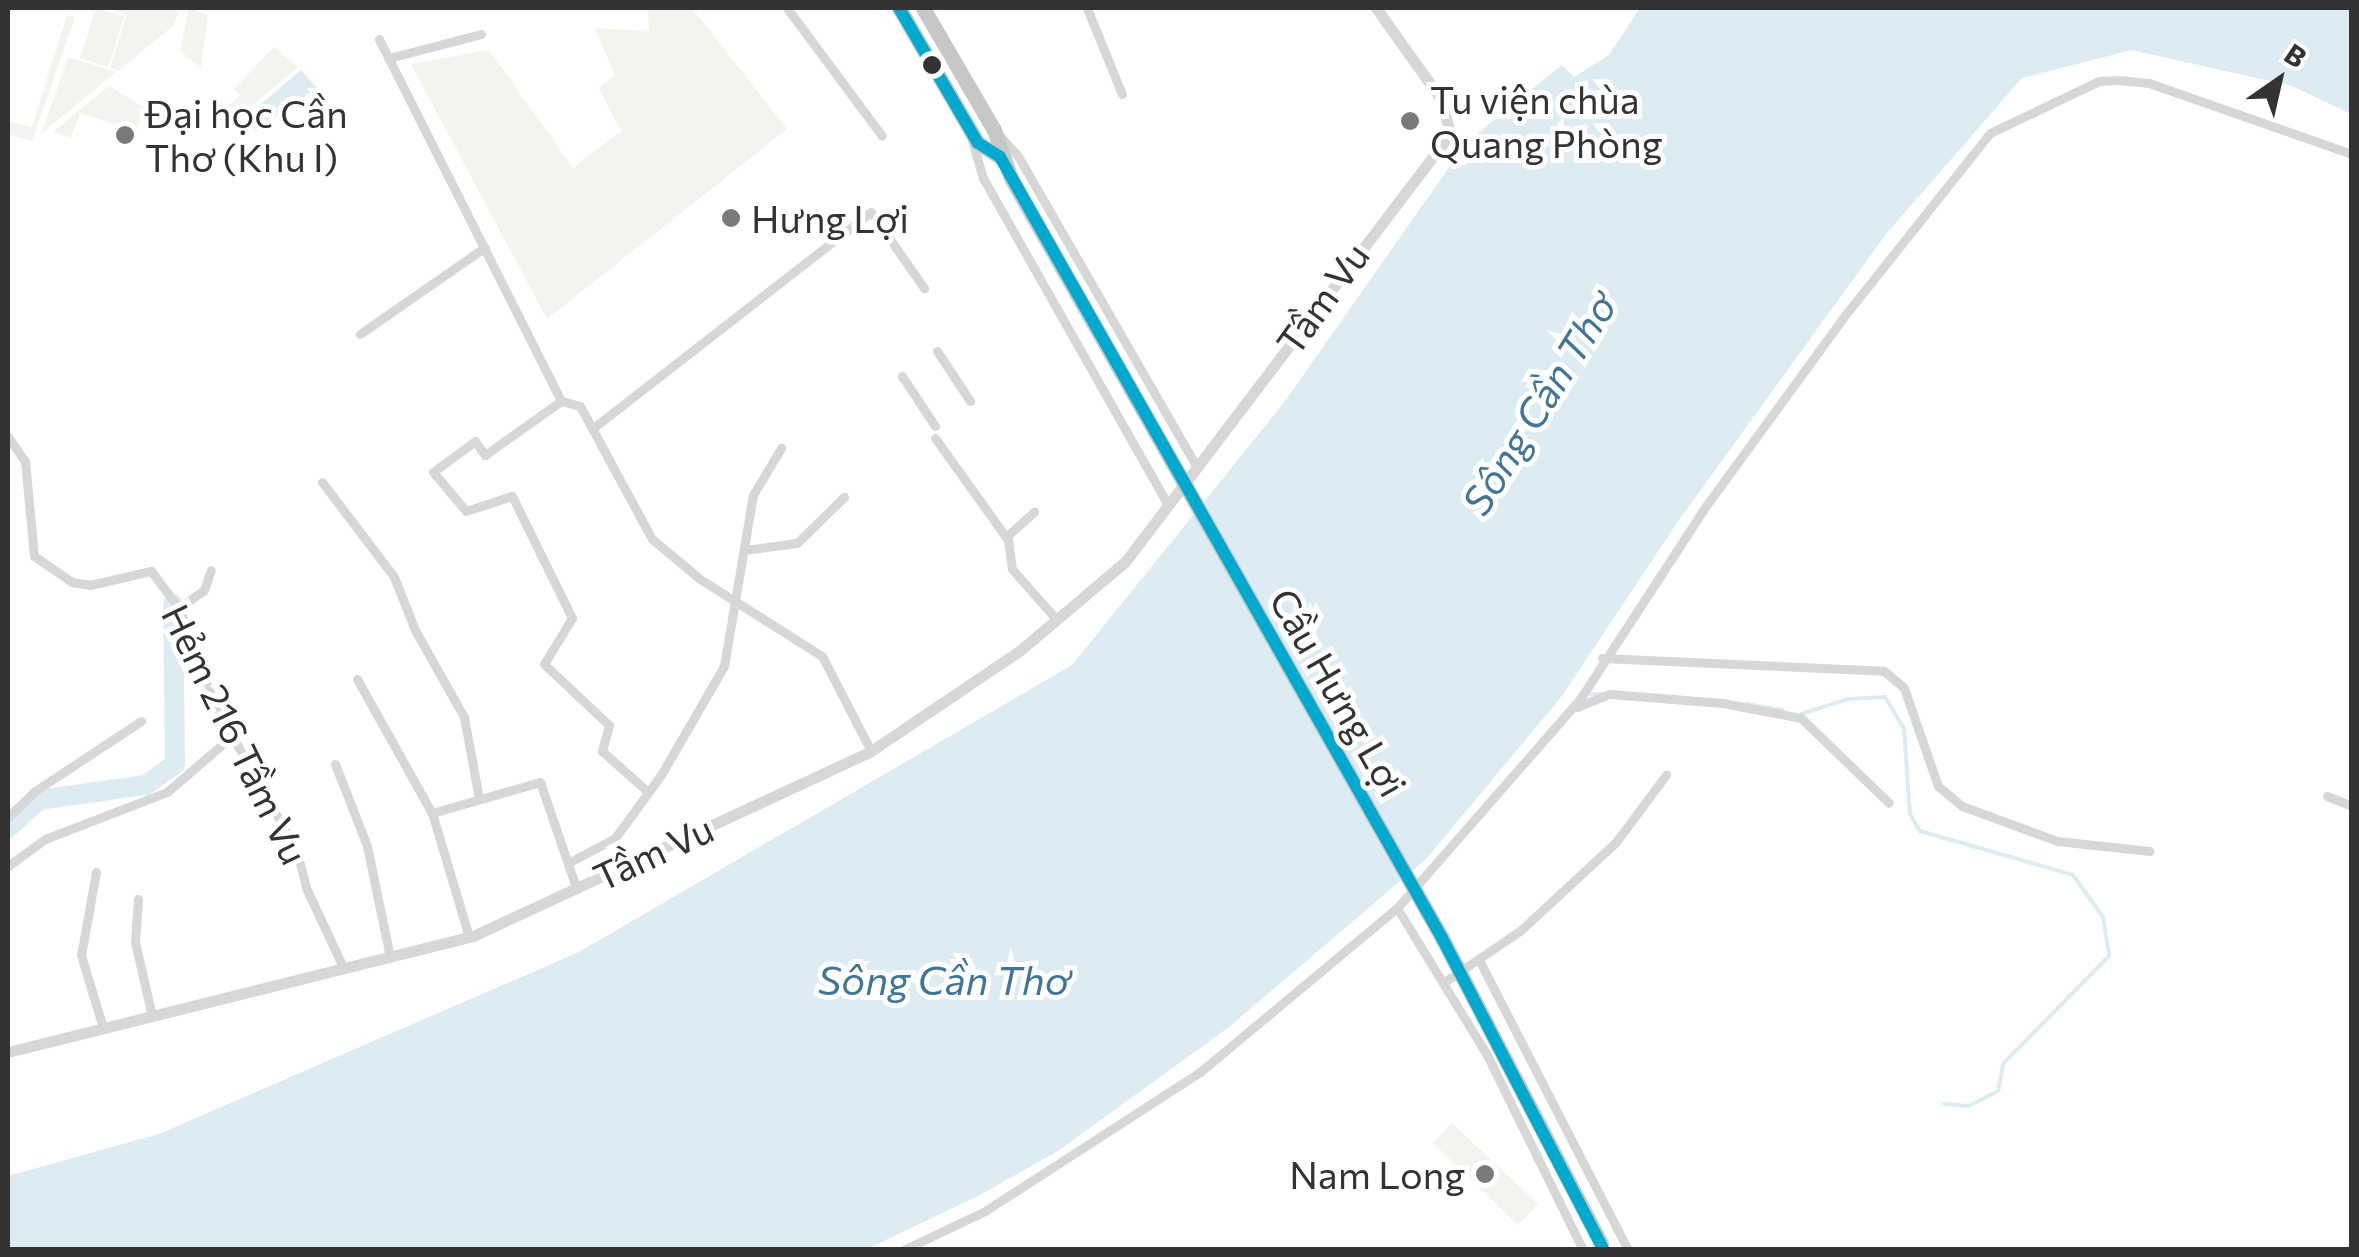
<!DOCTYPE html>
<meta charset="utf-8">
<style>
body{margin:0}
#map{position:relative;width:2359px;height:1257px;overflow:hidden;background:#fff;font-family:Commissioner,sans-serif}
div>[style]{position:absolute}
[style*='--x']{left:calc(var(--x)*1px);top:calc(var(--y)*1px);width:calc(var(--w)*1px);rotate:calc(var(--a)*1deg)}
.green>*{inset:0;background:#f1f5ed}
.water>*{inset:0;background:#ddebf3}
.stream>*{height:4px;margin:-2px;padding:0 2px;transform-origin:2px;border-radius:2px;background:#ddebf3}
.river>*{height:20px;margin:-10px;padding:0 10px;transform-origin:10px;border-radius:10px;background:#ddebf3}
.minor>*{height:9px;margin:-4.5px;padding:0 4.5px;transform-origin:4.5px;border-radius:4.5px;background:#d7d7d7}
.tertiary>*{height:11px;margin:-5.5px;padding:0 5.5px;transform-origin:5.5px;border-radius:5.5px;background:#d7d7d7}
.trunk>*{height:15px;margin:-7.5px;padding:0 7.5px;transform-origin:7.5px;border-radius:7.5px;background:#c7c7c7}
.trunk-bridge>*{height:15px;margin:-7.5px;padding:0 7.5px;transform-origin:7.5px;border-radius:7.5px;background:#c7c7c7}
.bus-1>*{height:12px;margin:-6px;padding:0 6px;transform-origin:6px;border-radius:6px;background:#00a9ce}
.dots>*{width:28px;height:28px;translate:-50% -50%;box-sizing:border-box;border:5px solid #fff;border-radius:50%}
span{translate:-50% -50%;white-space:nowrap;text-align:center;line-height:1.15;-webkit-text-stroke:10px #fff;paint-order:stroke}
.poi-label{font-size:38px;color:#333}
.left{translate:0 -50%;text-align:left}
.right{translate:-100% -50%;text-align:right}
.street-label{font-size:38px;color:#333}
.water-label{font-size:40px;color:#3f7597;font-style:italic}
.frame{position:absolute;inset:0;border:10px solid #333;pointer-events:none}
.north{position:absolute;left:2229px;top:30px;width:100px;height:100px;-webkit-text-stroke:8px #fff;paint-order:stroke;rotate:34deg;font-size:28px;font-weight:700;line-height:40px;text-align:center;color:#333}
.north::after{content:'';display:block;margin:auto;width:35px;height:45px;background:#333;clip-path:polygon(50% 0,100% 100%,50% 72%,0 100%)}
</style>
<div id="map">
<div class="green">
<i style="clip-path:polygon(96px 8px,124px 16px,108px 67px,80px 58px)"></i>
<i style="clip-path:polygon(106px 8px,180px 8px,174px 25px,118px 71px,110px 68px,127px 15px)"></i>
<i style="clip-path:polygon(189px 8px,208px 15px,201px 67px,180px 51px)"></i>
<i style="clip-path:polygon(648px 8px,692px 8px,787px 129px,547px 319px,411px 64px,489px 50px,573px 168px,621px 131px,599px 88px,615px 75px,595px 28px,649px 31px)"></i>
<i style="clip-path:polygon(67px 15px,75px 17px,32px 141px,8px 134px,8px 121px,32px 127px)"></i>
<i style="clip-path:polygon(274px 47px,298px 67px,241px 115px,229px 105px,240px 95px,234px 89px)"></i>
<i style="clip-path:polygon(68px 57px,116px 72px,42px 133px)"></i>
<i style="clip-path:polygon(109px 86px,147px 109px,136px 131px,80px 113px,71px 138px,53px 132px)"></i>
<i style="clip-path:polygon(1452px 1123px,1538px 1204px,1518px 1225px,1433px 1143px)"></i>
</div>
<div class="water">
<i style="clip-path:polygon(1640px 8px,2351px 8px,2351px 114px,2292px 86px,2132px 50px,2022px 78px,1886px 234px,1679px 520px,1562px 696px,1426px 859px,1229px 1027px,1058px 1151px,980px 1195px,867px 1249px,8px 1250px,8px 1176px,159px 1134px,579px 952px,1072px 665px,1283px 404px,1467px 142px,1562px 65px,1574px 77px,1609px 55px)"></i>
<i style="clip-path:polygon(301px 70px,317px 88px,256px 132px,248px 115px)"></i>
</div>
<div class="stream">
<i style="--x:1584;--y:694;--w:20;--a:0"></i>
<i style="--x:1747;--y:704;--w:36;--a:10"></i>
<i style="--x:1801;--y:714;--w:49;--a:-17.7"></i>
<i style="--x:1848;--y:699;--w:37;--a:-3"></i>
<i style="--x:1885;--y:697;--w:37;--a:59"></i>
<i style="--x:1904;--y:729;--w:85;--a:86"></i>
<i style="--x:1910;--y:814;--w:20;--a:60"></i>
<i style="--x:1920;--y:831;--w:159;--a:16"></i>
<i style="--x:2073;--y:875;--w:52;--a:54.5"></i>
<i style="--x:2103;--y:917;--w:39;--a:81"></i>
<i style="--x:2109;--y:956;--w:151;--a:134.5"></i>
<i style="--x:2003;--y:1064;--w:27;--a:100"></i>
<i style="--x:1998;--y:1091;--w:33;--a:153"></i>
<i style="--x:1969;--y:1106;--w:25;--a:-175"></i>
</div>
<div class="river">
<i style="--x:8;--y:828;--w:42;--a:-42.1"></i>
<i style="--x:39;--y:800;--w:108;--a:-8"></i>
<i style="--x:146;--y:785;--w:36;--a:-36"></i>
<i style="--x:175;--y:764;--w:160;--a:-90.7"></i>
</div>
<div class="minor">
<i style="--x:787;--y:8;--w:159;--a:53.4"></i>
<i style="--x:1087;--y:8;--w:93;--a:67.9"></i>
<i style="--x:379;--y:39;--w:405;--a:63.3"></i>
<i style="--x:561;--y:401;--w:20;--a:15"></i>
<i style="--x:580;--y:406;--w:151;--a:61.6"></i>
<i style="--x:652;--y:539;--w:62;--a:39.8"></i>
<i style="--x:700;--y:579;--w:144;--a:32.3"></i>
<i style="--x:822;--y:656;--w:107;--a:62.7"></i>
<i style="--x:389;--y:58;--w:95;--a:-14.6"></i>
<i style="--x:1000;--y:136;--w:27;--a:48"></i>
<i style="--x:1018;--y:156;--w:355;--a:60.1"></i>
<i style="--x:972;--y:140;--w:40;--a:74"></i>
<i style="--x:983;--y:178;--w:376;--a:60.5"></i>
<i style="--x:360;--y:334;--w:152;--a:-34.8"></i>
<i style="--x:937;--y:351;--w:60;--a:56.6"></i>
<i style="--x:902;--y:376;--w:60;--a:56.6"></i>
<i style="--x:561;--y:401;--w:93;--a:144.6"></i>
<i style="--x:485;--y:455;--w:17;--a:-126"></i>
<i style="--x:475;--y:441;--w:52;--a:143.6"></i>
<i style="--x:433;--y:472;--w:51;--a:49.8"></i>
<i style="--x:466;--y:511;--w:48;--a:-18.1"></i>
<i style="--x:512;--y:496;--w:136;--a:63.8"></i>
<i style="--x:572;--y:618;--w:54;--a:121.3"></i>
<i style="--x:544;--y:664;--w:89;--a:43.2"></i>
<i style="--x:609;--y:725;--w:27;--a:105"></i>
<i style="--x:602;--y:751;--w:62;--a:41.7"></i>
<i style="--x:592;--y:429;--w:353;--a:-37.9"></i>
<i style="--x:871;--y:212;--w:93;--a:55.1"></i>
<i style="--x:8;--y:437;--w:29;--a:55"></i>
<i style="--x:25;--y:461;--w:95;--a:84.6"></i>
<i style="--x:34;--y:556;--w:46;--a:34.4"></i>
<i style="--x:72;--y:582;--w:18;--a:9"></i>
<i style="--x:90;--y:585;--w:63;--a:-12.9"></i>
<i style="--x:151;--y:571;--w:46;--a:52.9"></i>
<i style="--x:179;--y:608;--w:102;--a:70"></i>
<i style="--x:214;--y:704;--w:167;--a:60.5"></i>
<i style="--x:296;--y:849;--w:42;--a:75"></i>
<i style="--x:307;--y:890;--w:87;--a:64.9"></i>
<i style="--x:935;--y:438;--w:125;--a:54.4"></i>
<i style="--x:1008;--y:540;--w:29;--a:82"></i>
<i style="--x:1012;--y:569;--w:65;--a:48.7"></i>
<i style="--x:322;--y:482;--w:119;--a:52.8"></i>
<i style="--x:394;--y:577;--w:57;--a:68.4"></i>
<i style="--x:415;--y:630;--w:100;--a:60.6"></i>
<i style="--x:464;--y:717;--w:83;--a:79.6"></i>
<i style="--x:1006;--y:537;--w:38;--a:-42"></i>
<i style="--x:744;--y:550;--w:53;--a:-7.5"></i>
<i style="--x:797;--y:543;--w:66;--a:-44.4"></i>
<i style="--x:179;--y:608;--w:31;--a:-36"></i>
<i style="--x:204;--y:590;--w:21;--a:-71"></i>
<i style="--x:1602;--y:658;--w:282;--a:2.6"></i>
<i style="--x:1884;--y:671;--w:26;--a:40"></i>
<i style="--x:1904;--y:688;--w:104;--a:70.9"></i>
<i style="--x:1938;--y:786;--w:31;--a:40"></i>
<i style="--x:1962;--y:806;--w:101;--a:20.2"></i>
<i style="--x:2057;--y:841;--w:93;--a:6.2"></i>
<i style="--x:357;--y:679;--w:154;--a:60.8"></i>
<i style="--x:1577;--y:707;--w:35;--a:-22"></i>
<i style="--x:1610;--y:694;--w:113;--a:4.6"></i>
<i style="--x:1723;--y:703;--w:79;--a:10.9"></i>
<i style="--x:1801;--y:718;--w:122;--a:44"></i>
<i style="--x:335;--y:764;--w:88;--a:68.7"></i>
<i style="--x:367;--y:846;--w:113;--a:78.3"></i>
<i style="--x:2327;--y:796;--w:27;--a:22"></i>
<i style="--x:8;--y:817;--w:37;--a:-44"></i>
<i style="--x:35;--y:791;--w:127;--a:-33.4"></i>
<i style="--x:568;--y:863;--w:53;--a:-28"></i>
<i style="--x:615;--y:838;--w:78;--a:-53.9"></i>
<i style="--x:661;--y:775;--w:126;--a:-60"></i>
<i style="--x:724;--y:666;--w:173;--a:-80.4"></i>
<i style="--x:753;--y:495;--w:55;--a:-59.2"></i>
<i style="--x:8;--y:866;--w:46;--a:-36.1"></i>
<i style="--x:45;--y:839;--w:131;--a:-21.1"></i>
<i style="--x:167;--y:792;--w:86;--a:-40.7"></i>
<i style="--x:96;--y:872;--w:84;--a:100.2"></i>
<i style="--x:81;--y:955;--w:76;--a:73.2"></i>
<i style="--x:138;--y:899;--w:43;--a:94"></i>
<i style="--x:135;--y:942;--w:76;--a:77.1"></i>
<i style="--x:1397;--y:908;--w:172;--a:58.5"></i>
<i style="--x:1487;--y:1055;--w:217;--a:63.8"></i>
<i style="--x:469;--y:937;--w:129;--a:-106.6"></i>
<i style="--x:432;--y:813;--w:112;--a:-16"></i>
<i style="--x:540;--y:782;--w:111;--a:71.1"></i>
<i style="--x:1479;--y:960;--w:326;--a:62.8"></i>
<i style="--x:1443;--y:983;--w:94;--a:-34.2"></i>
<i style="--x:1521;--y:930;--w:129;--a:-42.8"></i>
<i style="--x:1616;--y:842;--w:84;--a:-53.3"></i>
<i style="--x:903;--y:1250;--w:91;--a:-25.4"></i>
<i style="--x:985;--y:1211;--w:256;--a:-32.9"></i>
<i style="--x:1200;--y:1072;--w:256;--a:-39.8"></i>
<i style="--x:1397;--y:908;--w:278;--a:-48.8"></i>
<i style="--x:1580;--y:699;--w:225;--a:-56.9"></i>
<i style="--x:1703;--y:510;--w:243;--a:-53.9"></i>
<i style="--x:1846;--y:314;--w:231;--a:-51.5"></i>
<i style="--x:1990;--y:133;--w:121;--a:-25.5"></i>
<i style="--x:2099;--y:81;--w:20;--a:-3"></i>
<i style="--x:2119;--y:80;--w:30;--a:6"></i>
<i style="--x:2149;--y:83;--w:215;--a:19.3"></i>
</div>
<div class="tertiary">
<i style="--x:8;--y:1052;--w:479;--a:-14"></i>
<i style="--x:473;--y:936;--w:439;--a:-24.9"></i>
<i style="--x:871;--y:751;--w:177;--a:-34"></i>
<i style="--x:1018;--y:652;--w:140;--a:-40.1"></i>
<i style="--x:1125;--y:562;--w:537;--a:-52.79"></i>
<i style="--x:1450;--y:134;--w:36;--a:-104"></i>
<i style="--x:1441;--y:99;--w:112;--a:-125.5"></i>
</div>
<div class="trunk">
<i style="--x:899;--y:8;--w:156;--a:59.7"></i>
<i style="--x:978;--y:143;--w:26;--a:32"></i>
<i style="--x:923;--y:8;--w:141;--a:59.8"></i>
<i style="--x:994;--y:130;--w:51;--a:70.5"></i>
</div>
<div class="trunk-bridge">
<i style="--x:1011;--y:178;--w:874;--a:60.44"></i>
<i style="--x:1442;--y:938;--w:344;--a:62.5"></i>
</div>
<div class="bus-1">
<i style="--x:899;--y:8;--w:156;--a:59.7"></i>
<i style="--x:978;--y:143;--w:26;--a:32"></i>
<i style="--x:1000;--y:157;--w:897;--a:60.49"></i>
<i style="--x:1442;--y:938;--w:352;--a:62.6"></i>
</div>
<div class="dots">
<i style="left:932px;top:65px;background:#333"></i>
<i style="left:1410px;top:121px;background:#7a7a7a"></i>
<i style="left:125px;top:135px;background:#7a7a7a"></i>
<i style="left:731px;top:218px;background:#7a7a7a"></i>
<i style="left:1485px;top:1174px;background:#7a7a7a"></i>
</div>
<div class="poi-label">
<span class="left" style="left:1430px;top:121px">Tu viện chùa<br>Quang Phòng</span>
<span class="left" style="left:145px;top:135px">Đại học Cần<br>Thơ (Khu I)</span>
<span class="left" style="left:751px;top:218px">Hưng Lợi</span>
<span class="right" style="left:1465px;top:1174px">Nam Long</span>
</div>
<div class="street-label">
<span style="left:1322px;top:298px;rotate:-54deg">Tầm Vu</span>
<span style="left:1339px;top:692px;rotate:60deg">Cầu Hưng Lợi</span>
<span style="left:236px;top:734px;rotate:64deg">Hẻm 216 Tầm Vu</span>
<span style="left:653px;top:852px;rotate:-25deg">Tầm Vu</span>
</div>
<div class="water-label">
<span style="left:1538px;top:403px;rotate:-58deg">Sông Cần Thơ</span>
<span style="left:944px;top:979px">Sông Cần Thơ</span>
</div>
<div class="frame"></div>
<div class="north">B</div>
</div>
